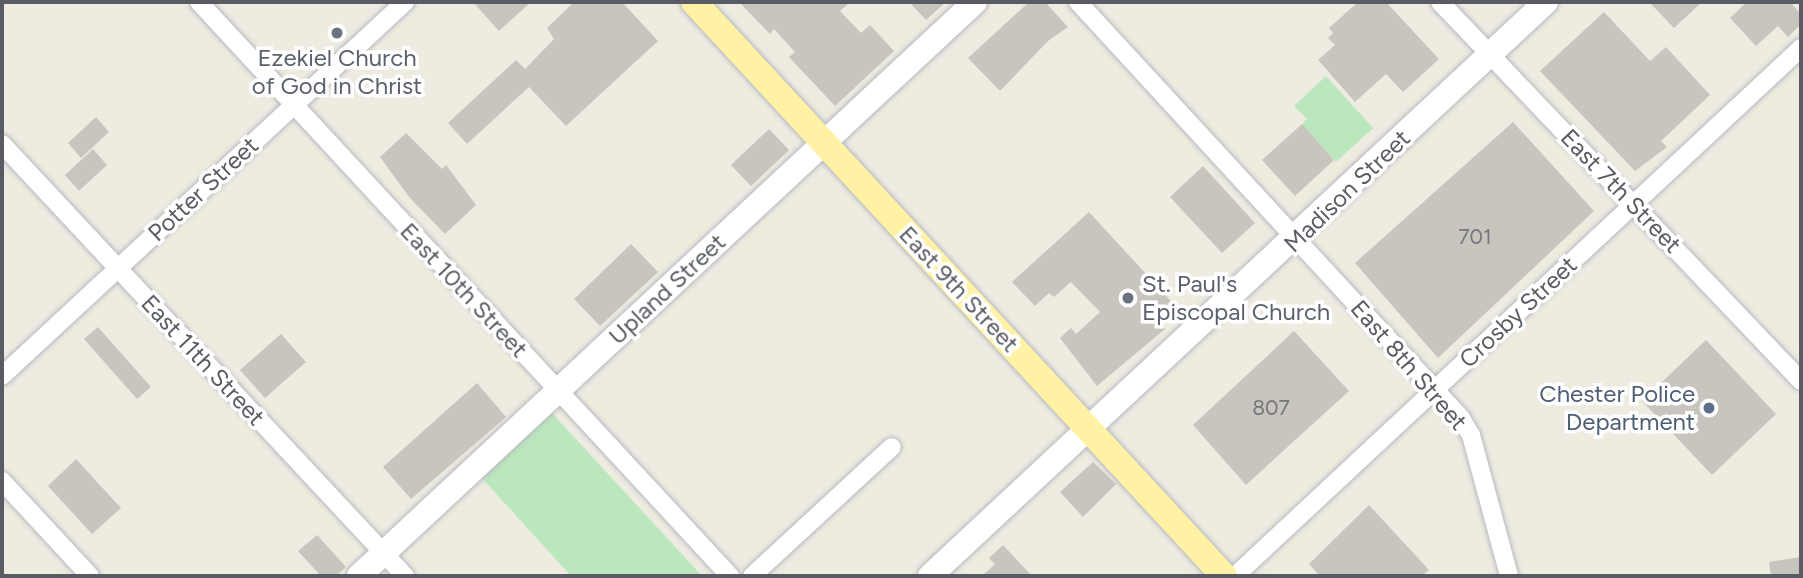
<!DOCTYPE html>
<style>
body{margin:0}
#map{position:relative;width:1803px;height:578px;overflow:hidden;background:#eeebe1;font-family:Figtree,sans-serif}
div>[style]{position:absolute}
[style*='--x']{left:calc(var(--x)*1px);top:calc(var(--y)*1px);width:calc(var(--w)*1px);rotate:calc(var(--a)*1deg)}
.green>*{inset:0;background:#bbe7bc}
.building>*{inset:0;background:#c8c5be}
.roads{filter:drop-shadow(0 0 2px #b6b9bf) drop-shadow(0 0 2px #b6b9bf)}
.street>*{height:18px;margin:-9px;padding:0 9px;transform-origin:9px;border-radius:9px;background:#fff}
.secondary>*{height:24px;margin:-12px;padding:0 12px;transform-origin:12px;border-radius:12px;background:#fff}
.primary>*{height:26px;margin:-13px;padding:0 13px;transform-origin:13px;border-radius:13px;background:#fff2a4}
.dots>*{width:19px;height:19px;translate:-50% -50%;box-sizing:border-box;border:4px solid #fff;border-radius:50%}
span{translate:-50% -50%;white-space:nowrap;text-align:center;line-height:1.15;-webkit-text-stroke:7px #fff;paint-order:stroke}
.number-label{font-size:21px;color:#75777a}
.number-label span{-webkit-text-stroke-width:0}
.worship-label{font-size:24px;color:#5b616d}
.left{translate:0 -50%;text-align:left}
.street-label{font-size:24px;color:#595d63}
.service-label{font-size:24px;color:#4e5e75}
.right{translate:-100% -50%;text-align:right}
.frame{position:absolute;inset:0;border:4px solid #595d63;pointer-events:none}
</style>
<div id="map">
<div class="green">
<i style="clip-path:polygon(1326px 76px,1373px 128px,1336px 162px,1302px 124px,1307px 119px,1294px 106px)"></i>
<i style="clip-path:polygon(550px 411px,702px 576px,571px 576px,480px 476px)"></i>
</div>
<div class="building">
<i style="clip-path:polygon(473px 2px,531px 2px,499px 31px)"></i>
<i style="clip-path:polygon(574px 2px,622px 2px,658px 41px,566px 126px,529px 87px,467px 144px,448px 123px,516px 60px,525px 69px,554px 39px,547px 28px)"></i>
<i style="clip-path:polygon(739px 2px,850px 2px,840px 11px,861px 33px,870px 25px,894px 51px,835px 106px,789px 57px,795px 52px,774px 29px,770px 34px)"></i>
<i style="clip-path:polygon(909px 2px,946px 2px,926px 20px)"></i>
<i style="clip-path:polygon(1029px 2px,1045px 2px,1068px 27px,1048px 41px,1000px 91px,968px 58px)"></i>
<i style="clip-path:polygon(1358px 2px,1386px 2px,1439px 59px,1403px 92px,1386px 74px,1355px 102px,1318px 60px,1335px 45px,1328px 38px,1333px 33px,1329px 28px)"></i>
<i style="clip-path:polygon(1649px 2px,1702px 2px,1674px 28px)"></i>
<i style="clip-path:polygon(1747px 2px,1790px 2px,1801px 14px,1801px 24px,1788px 37px,1778px 26px,1756px 46px,1730px 18px)"></i>
<i style="clip-path:polygon(1604px 12px,1650px 61px,1666px 47px,1710px 95px,1661px 141px,1667px 147px,1635px 171px,1540px 71px)"></i>
<i style="clip-path:polygon(96px 117px,109px 132px,81px 158px,68px 143px)"></i>
<i style="clip-path:polygon(1513px 122px,1594px 211px,1438px 358px,1355px 263px)"></i>
<i style="clip-path:polygon(1302px 124px,1334px 160px,1295px 196px,1262px 160px)"></i>
<i style="clip-path:polygon(769px 129px,789px 150px,751px 186px,731px 165px)"></i>
<i style="clip-path:polygon(406px 133px,442px 169px,446px 165px,476px 205px,445px 234px,410px 198px,380px 157px)"></i>
<i style="clip-path:polygon(93px 149px,107px 165px,79px 191px,65px 175px)"></i>
<i style="clip-path:polygon(1203px 166px,1255px 223px,1222px 253px,1170px 197px)"></i>
<i style="clip-path:polygon(1089px 212px,1171px 301px,1165px 307px,1172px 314px,1161px 324px,1165px 329px,1097px 386px,1060px 338px,1071px 328px,1076px 334px,1100px 312px,1071px 282px,1054px 297px,1049px 293px,1035px 306px,1012px 282px)"></i>
<i style="clip-path:polygon(631px 244px,658px 272px,600px 326px,574px 299px)"></i>
<i style="clip-path:polygon(98px 327px,151px 387px,137px 399px,84px 339px)"></i>
<i style="clip-path:polygon(1294px 331px,1349px 391px,1246px 485px,1193px 425px)"></i>
<i style="clip-path:polygon(281px 334px,306px 362px,265px 398px,240px 370px)"></i>
<i style="clip-path:polygon(1706px 340px,1776px 414px,1712px 475px,1642px 401px)"></i>
<i style="clip-path:polygon(477px 383px,506px 417px,411px 499px,383px 467px)"></i>
<i style="clip-path:polygon(76px 459px,121px 508px,92px 534px,48px 486px)"></i>
<i style="clip-path:polygon(1093px 462px,1116px 484px,1083px 517px,1060px 492px)"></i>
<i style="clip-path:polygon(1369px 505px,1429px 570px,1421px 576px,1320px 576px,1309px 564px)"></i>
<i style="clip-path:polygon(317px 535px,346px 567px,336px 576px,321px 576px,298px 551px)"></i>
<i style="clip-path:polygon(1003px 545px,1032px 576px,982px 576px,995px 564px,989px 558px)"></i>
<i style="clip-path:polygon(1801px 557px,1801px 576px,1771px 576px,1769px 562px)"></i>
</div>
<div class="roads">
<div class="street">
<i style="--x:199;--y:2;--w:782;--a:47.23"></i>
<i style="--x:1078;--y:2;--w:565;--a:47.37"></i>
<i style="--x:1461;--y:418;--w:20;--a:60"></i>
<i style="--x:1471;--y:435;--w:146;--a:74.9"></i>
<i style="--x:1440;--y:2;--w:523;--a:46.39"></i>
<i style="--x:2;--y:144;--w:591;--a:46.99"></i>
<i style="--x:2;--y:376;--w:550;--a:-42.86"></i>
<i style="--x:2;--y:481;--w:129;--a:47.2"></i>
<i style="--x:752;--y:576;--w:190;--a:-42.7"></i>
<i style="--x:1235;--y:576;--w:774;--a:-43.01"></i>
</div>
<div class="secondary">
<i style="--x:359;--y:576;--w:842;--a:-42.98"></i>
<i style="--x:930;--y:576;--w:842;--a:-42.98"></i>
</div>
<div class="primary">
<i style="--x:694;--y:2;--w:781;--a:47.28"></i>
</div>
</div>
<div class="dots">
<i style="left:337px;top:33px;background:#6b7280"></i>
<i style="left:1128px;top:298px;background:#6b7280"></i>
<i style="left:1709px;top:408px;background:#5c6f8a"></i>
</div>
<div class="number-label">
<span style="left:1475px;top:237px">701</span>
<span style="left:1271px;top:408px">807</span>
</div>
<div class="worship-label">
<span style="left:337px;top:72px">Ezekiel Church<br>of God in Christ</span>
<span class="left" style="left:1142px;top:298px">St. Paul's<br>Episcopal Church</span>
</div>
<div class="street-label">
<span style="left:203px;top:189px;rotate:-43deg">Potter Street</span>
<span style="left:1347px;top:191px;rotate:-44deg">Madison Street</span>
<span style="left:1621px;top:191px;rotate:46deg">East 7th Street</span>
<span style="left:667px;top:289px;rotate:-43deg">Upland Street</span>
<span style="left:959px;top:289px;rotate:47deg">East 9th Street</span>
<span style="left:464px;top:290px;rotate:47deg">East 10th Street</span>
<span style="left:1518px;top:312px;rotate:-43deg">Crosby Street</span>
<span style="left:203px;top:360px;rotate:47deg">East 11th Street</span>
<span style="left:1409px;top:365px;rotate:49deg">East 8th Street</span>
</div>
<div class="service-label">
<span class="right" style="left:1695px;top:408px">Chester Police<br>Department</span>
</div>
<div class="frame"></div>
</div>
